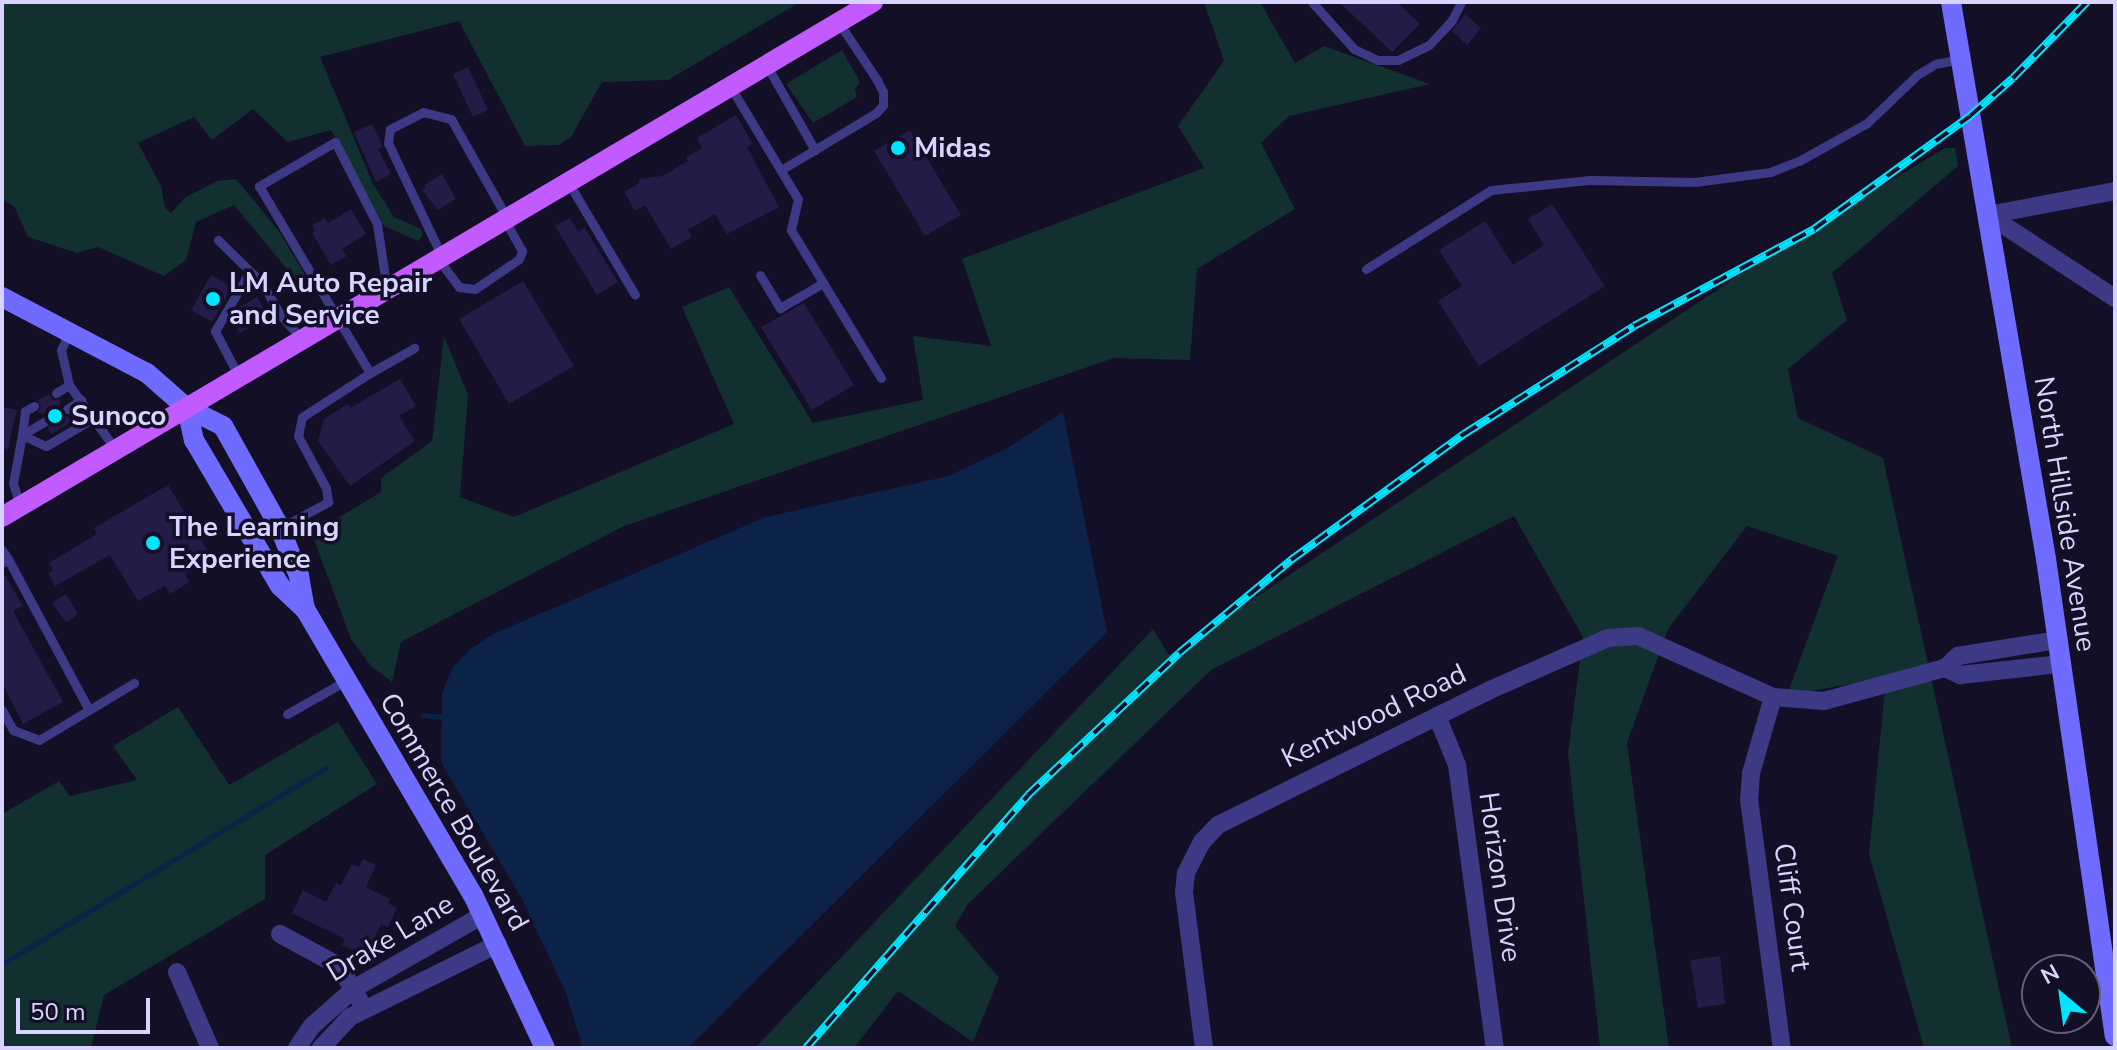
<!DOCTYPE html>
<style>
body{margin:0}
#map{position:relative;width:2117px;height:1050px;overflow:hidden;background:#130f26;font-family:"Nunito Sans",sans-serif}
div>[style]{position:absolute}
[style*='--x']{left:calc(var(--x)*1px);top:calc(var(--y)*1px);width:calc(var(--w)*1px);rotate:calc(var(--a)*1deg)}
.green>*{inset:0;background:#12302f}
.water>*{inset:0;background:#0c2248}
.stream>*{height:5px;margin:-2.5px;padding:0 2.5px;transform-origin:2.5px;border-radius:2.5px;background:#0c2248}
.building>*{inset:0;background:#241b47}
.service>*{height:9px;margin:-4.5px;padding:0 4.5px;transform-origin:4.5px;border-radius:4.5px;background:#3d3a85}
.minor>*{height:18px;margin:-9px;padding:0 9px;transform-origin:9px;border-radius:9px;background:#3d3a85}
.secondary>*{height:20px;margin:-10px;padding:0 10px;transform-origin:10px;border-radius:10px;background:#6f6bff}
.primary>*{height:20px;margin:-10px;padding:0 10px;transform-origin:10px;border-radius:10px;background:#c25bff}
.rail>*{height:8px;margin-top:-4px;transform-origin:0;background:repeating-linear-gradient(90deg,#130f26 0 15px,#00e5ff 0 30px);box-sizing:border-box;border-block:2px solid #00e5ff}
.dots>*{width:22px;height:22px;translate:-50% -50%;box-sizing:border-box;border:4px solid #130f26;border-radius:50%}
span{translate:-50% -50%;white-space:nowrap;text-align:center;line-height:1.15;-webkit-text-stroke:7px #130f26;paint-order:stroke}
.poi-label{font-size:28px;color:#d9d4ff;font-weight:700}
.left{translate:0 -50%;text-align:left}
.street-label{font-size:28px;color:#d9d4ff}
.frame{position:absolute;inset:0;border:4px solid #d9d4ff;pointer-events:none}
.north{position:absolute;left:2021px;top:954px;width:80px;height:80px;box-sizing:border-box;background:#130f26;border:2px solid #625e7d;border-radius:50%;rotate:331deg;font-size:22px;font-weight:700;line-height:32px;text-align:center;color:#d9d4ff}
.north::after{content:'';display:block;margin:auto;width:28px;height:36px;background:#00e5ff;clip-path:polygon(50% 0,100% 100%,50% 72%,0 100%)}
.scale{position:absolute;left:16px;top:998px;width:134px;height:36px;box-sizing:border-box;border:4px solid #d9d4ff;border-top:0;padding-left:10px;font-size:24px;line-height:28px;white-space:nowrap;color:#d9d4ff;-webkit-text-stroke:6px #130f26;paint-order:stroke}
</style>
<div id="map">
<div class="green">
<i style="clip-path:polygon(2px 2px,800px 2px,668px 80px,602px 82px,571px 137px,559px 145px,525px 146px,459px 21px,320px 57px,373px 184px,394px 217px,421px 229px,423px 235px,418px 241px,384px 226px,331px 130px,288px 142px,253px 109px,212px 140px,194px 117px,138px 143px,161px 186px,165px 208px,171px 213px,186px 197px,217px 181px,236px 179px,278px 230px,309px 281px,301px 286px,234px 205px,196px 222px,186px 260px,164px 276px,98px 247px,77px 253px,28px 237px,14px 206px,2px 200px)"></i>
<i style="clip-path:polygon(1204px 2px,1260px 2px,1295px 63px,1324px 46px,1430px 84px,1289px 116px,1261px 143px,1295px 209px,1197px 269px,1190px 360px,1114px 358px,624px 526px,401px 642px,392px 682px,371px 666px,351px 639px,312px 534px,381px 492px,381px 478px,432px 441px,444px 336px,468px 395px,460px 497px,514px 517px,734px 424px,682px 307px,729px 287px,813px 423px,923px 400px,913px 336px,991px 346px,962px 259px,1204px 168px,1178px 126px,1224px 61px)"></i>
<i style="clip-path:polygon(842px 50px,860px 82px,855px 89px,857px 97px,813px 123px,786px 84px)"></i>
<i style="clip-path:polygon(1945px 148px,1955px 148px,1958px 166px,1832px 273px,1847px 320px,1788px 369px,1798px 418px,1883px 458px,2012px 1048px,1924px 1048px,1869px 854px,1886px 678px,1787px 695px,1838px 556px,1747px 526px,1668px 629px,1627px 743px,1669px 1048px,1600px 1048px,1568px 753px,1583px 637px,1514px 516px,1211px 670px,968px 904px,955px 926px,999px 978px,973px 1042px,898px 991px,854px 1048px,755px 1048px,1153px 629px,1169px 655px,1789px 242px)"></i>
<i style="clip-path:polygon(178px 707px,229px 785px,338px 722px,377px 784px,265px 855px,265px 899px,104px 995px,91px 1048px,2px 1048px,2px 814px,59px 781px,70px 796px,137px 780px,113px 746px)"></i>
</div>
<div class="water">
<i style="clip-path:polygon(1063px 412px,1107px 632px,688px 1048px,583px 1048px,566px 993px,522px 899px,441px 763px,442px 693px,453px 667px,469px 650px,495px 633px,766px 517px,948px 476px,1006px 449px)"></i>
</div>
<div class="stream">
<i style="--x:423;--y:715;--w:20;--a:6"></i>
<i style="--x:2;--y:964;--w:379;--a:-31.2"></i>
</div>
<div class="building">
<i style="clip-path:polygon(1339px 2px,1397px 2px,1420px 24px,1392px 52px)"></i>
<i style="clip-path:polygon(1465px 14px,1481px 28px,1467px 45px,1452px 31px)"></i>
<i style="clip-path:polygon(468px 67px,488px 110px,473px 117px,453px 74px)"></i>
<i style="clip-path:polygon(736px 115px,753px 144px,747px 147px,779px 207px,727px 234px,715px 214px,688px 230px,692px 237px,671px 249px,645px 205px,635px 211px,624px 192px,639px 183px,639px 179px,662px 176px,688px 161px,686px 157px,702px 148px,697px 138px)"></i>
<i style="clip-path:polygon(372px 124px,381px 142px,382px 147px,378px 149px,391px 174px,376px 182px,354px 132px)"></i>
<i style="clip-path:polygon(910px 130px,961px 215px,925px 236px,874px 151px)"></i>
<i style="clip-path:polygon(442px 174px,456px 199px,438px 210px,422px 190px,426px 188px,424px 185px)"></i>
<i style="clip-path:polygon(1552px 204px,1605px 286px,1479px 366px,1438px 301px,1462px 286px,1439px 250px,1485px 221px,1513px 265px,1544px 245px,1528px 219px)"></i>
<i style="clip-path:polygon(351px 209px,366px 234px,342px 249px,347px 256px,331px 265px,312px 233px,315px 230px,312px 225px,325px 218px,328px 223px)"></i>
<i style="clip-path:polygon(570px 218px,578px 232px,585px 228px,618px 282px,597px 295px,555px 226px)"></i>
<i style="clip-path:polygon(211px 275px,232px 287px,212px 322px,191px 310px)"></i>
<i style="clip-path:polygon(523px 281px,574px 366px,509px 404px,459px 319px)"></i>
<i style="clip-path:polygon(257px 297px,268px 316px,240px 333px,231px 318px,236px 309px)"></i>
<i style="clip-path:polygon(804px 303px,854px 385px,812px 410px,761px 327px)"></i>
<i style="clip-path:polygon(400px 379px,416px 406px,399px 416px,415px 441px,350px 486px,318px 441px,324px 419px,348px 404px,350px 408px)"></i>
<i style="clip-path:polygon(49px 394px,53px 400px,60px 399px,60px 412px,74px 421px,51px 434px,48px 428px,50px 418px,38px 412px,41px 407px,38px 400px)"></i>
<i style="clip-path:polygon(2px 407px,17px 410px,8px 449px,2px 448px)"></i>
<i style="clip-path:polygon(168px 485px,212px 558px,185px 574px,189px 582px,170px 594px,165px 586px,138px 601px,110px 555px,55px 586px,48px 573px,53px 570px,49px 563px,97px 534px,94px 528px)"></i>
<i style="clip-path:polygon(2px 570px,23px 606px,13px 611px,63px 702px,23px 724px,2px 683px)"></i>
<i style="clip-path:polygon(66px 594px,78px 614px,66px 623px,52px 603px)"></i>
<i style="clip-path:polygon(363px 859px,376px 865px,366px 887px,390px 899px,388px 903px,397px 908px,388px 927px,381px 924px,370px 947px,366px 945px,361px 954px,342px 945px,345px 939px,292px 913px,303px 890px,326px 902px,336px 883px,341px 885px,352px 864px,359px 867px)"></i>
<i style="clip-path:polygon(1720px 956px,1725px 1004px,1698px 1008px,1690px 960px)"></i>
</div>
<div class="service">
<i style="--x:1312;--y:2;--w:63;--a:48.2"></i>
<i style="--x:1354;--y:49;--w:26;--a:25"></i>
<i style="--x:1378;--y:60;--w:20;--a:0"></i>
<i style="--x:1398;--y:60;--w:34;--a:-26"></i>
<i style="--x:1429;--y:45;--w:34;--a:-47"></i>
<i style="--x:1452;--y:20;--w:20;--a:-63"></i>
<i style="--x:767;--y:66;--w:97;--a:60.3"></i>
<i style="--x:730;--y:86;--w:132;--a:59"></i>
<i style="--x:798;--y:199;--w:32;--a:103"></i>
<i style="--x:791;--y:230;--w:173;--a:58.7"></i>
<i style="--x:781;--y:170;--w:111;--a:-31"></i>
<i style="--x:876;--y:113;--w:11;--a:-49"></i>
<i style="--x:883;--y:105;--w:13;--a:-90"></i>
<i style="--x:883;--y:92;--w:13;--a:-117"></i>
<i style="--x:877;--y:80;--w:69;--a:-123.7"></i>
<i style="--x:568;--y:182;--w:131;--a:59.3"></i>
<i style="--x:218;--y:240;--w:62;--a:44.3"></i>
<i style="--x:262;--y:283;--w:39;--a:60"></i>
<i style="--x:282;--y:317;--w:31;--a:48"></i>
<i style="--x:442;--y:257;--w:126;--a:-115.3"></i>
<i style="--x:388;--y:143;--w:14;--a:-82"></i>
<i style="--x:390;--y:129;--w:37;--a:-27"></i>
<i style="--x:423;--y:112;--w:29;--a:14"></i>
<i style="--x:451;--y:119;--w:114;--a:60.5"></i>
<i style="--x:438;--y:259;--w:35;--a:53"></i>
<i style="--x:459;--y:287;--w:16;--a:7"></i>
<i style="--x:475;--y:289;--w:53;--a:-34.3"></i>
<i style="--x:519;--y:259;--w:9;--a:-69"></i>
<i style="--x:522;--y:251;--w:35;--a:-119"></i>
<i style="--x:1366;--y:269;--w:148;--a:-32.3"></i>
<i style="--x:1491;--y:190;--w:100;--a:-5.8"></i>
<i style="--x:1590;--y:180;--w:105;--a:1.1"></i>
<i style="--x:1695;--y:182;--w:76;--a:-7.6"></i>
<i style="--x:1770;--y:172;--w:31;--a:-21"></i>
<i style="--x:1799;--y:161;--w:78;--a:-29.2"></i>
<i style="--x:1867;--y:123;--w:69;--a:-43.8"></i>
<i style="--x:1917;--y:75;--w:21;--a:-31"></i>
<i style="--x:1935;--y:64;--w:25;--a:-11"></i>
<i style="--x:760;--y:275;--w:39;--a:59"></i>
<i style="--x:780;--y:308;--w:50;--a:-30.2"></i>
<i style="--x:387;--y:290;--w:67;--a:-98.6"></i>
<i style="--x:377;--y:224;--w:92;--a:-117.1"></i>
<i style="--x:335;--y:142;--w:88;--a:149.9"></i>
<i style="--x:259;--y:186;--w:217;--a:59.3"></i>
<i style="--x:370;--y:373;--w:51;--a:-29.6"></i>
<i style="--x:69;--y:333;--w:19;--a:115"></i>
<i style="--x:61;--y:350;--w:36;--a:77"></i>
<i style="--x:69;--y:385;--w:80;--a:54.1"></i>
<i style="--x:239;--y:377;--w:52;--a:-117.6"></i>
<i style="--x:215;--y:331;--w:69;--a:-59.7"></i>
<i style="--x:56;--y:393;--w:15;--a:-32"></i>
<i style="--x:34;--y:406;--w:10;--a:151"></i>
<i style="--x:25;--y:411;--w:24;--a:97"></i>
<i style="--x:22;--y:435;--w:26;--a:25"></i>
<i style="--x:46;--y:446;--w:56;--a:-30.3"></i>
<i style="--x:67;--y:409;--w:17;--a:-33"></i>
<i style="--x:20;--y:506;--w:24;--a:-107"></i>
<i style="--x:13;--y:483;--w:49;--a:-79.4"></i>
<i style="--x:22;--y:435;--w:26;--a:-31"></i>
<i style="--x:280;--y:528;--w:55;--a:-28.4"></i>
<i style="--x:328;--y:502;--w:14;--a:-98"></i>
<i style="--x:326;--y:488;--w:59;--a:-118.3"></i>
<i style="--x:298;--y:436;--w:19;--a:-78"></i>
<i style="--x:302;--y:417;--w:81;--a:-32.9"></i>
<i style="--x:2;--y:550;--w:11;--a:56"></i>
<i style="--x:8;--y:559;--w:7;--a:146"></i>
<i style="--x:8;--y:559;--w:171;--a:61.8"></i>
<i style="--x:2;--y:710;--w:23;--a:61"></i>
<i style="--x:13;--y:730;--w:28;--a:21"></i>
<i style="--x:39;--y:740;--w:111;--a:-31"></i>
<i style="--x:287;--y:714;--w:69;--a:-29.5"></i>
</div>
<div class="minor">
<i style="--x:1988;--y:215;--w:152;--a:33.2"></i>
<i style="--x:1988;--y:215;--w:129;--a:-10.7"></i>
<i style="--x:1945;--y:668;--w:17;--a:25"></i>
<i style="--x:1960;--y:675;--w:101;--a:-6.3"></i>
<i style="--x:1773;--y:697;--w:79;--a:106.1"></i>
<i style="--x:1751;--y:773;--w:26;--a:94"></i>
<i style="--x:1749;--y:799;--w:251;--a:82.5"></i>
<i style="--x:1437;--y:716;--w:53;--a:67.8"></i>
<i style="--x:1457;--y:765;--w:286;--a:82.4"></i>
<i style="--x:280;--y:934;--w:67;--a:28.5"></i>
<i style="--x:339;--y:966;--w:39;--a:59"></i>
<i style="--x:177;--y:972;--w:83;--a:66.5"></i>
<i style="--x:297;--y:1048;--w:27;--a:-56"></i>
<i style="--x:312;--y:1026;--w:57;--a:-41.5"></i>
<i style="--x:355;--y:988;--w:147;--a:-29.7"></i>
<i style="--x:321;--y:1048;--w:42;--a:-46.9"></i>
<i style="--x:350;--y:1017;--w:165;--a:-26.3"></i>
<i style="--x:1204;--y:1048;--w:157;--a:-97.3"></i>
<i style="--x:1184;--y:892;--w:19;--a:-84"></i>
<i style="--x:1186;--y:873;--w:35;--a:-63"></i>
<i style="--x:1202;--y:842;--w:23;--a:-47"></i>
<i style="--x:1218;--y:825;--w:304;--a:-26.4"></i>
<i style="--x:1490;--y:690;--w:129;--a:-23.8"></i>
<i style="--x:1608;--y:638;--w:30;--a:-4"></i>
<i style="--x:1638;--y:636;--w:148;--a:24.3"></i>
<i style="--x:1773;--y:697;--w:51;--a:4.5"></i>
<i style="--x:1824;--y:701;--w:125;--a:-15.3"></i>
<i style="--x:1945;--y:668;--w:18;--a:-43"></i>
<i style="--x:1958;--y:656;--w:100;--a:-9.2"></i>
</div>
<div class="secondary">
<i style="--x:1951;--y:2;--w:565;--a:80.32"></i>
<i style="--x:2046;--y:559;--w:482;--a:81.8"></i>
<i style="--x:2;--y:297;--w:164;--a:27.7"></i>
<i style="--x:147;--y:373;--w:53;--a:41.2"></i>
<i style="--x:187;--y:408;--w:40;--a:26.6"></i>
<i style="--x:223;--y:426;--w:117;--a:60.8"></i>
<i style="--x:280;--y:528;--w:52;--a:68.4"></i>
<i style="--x:299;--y:576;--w:34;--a:80"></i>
<i style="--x:187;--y:408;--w:33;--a:78"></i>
<i style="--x:194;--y:440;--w:169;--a:59.5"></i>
<i style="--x:280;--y:586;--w:34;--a:43"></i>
<i style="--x:305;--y:609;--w:332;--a:59.6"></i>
<i style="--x:473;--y:895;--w:169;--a:64.8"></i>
</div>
<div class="primary">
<i style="--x:2;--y:517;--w:1012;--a:-30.59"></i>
</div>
<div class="rail">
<i style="--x:806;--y:1048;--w:337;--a:-48.7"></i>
<i style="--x:1028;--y:795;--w:207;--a:-43.2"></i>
<i style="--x:1179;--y:653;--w:146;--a:-39.7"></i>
<i style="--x:1291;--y:560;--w:214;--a:-36.1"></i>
<i style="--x:1464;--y:434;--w:201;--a:-32.4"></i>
<i style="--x:1634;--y:326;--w:204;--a:-28.3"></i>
<i style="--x:1814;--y:229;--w:193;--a:-35.9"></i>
<i style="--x:1970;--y:116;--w:57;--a:-41.5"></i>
<i style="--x:2013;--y:78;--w:106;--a:-45.8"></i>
</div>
<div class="dots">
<i style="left:898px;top:148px;background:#00e5ff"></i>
<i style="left:213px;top:299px;background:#00e5ff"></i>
<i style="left:55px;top:416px;background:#00e5ff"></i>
<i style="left:153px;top:543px;background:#00e5ff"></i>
</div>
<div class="poi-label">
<span class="left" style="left:914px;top:148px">Midas</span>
<span class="left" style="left:229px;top:299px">LM Auto Repair<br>and Service</span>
<span class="left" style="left:71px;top:416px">Sunoco</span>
<span class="left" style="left:169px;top:543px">The Learning<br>Experience</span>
</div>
<div class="street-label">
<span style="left:2065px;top:514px;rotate:81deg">North Hillside Avenue</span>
<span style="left:1374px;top:716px;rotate:-26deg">Kentwood Road</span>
<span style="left:454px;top:812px;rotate:60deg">Commerce Boulevard</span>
<span style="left:1500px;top:877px;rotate:82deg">Horizon Drive</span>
<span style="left:1792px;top:907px;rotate:82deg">Cliff Court</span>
<span style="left:390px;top:938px;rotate:-31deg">Drake Lane</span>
</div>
<div class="frame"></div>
<div class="north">N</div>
<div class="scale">50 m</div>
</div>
